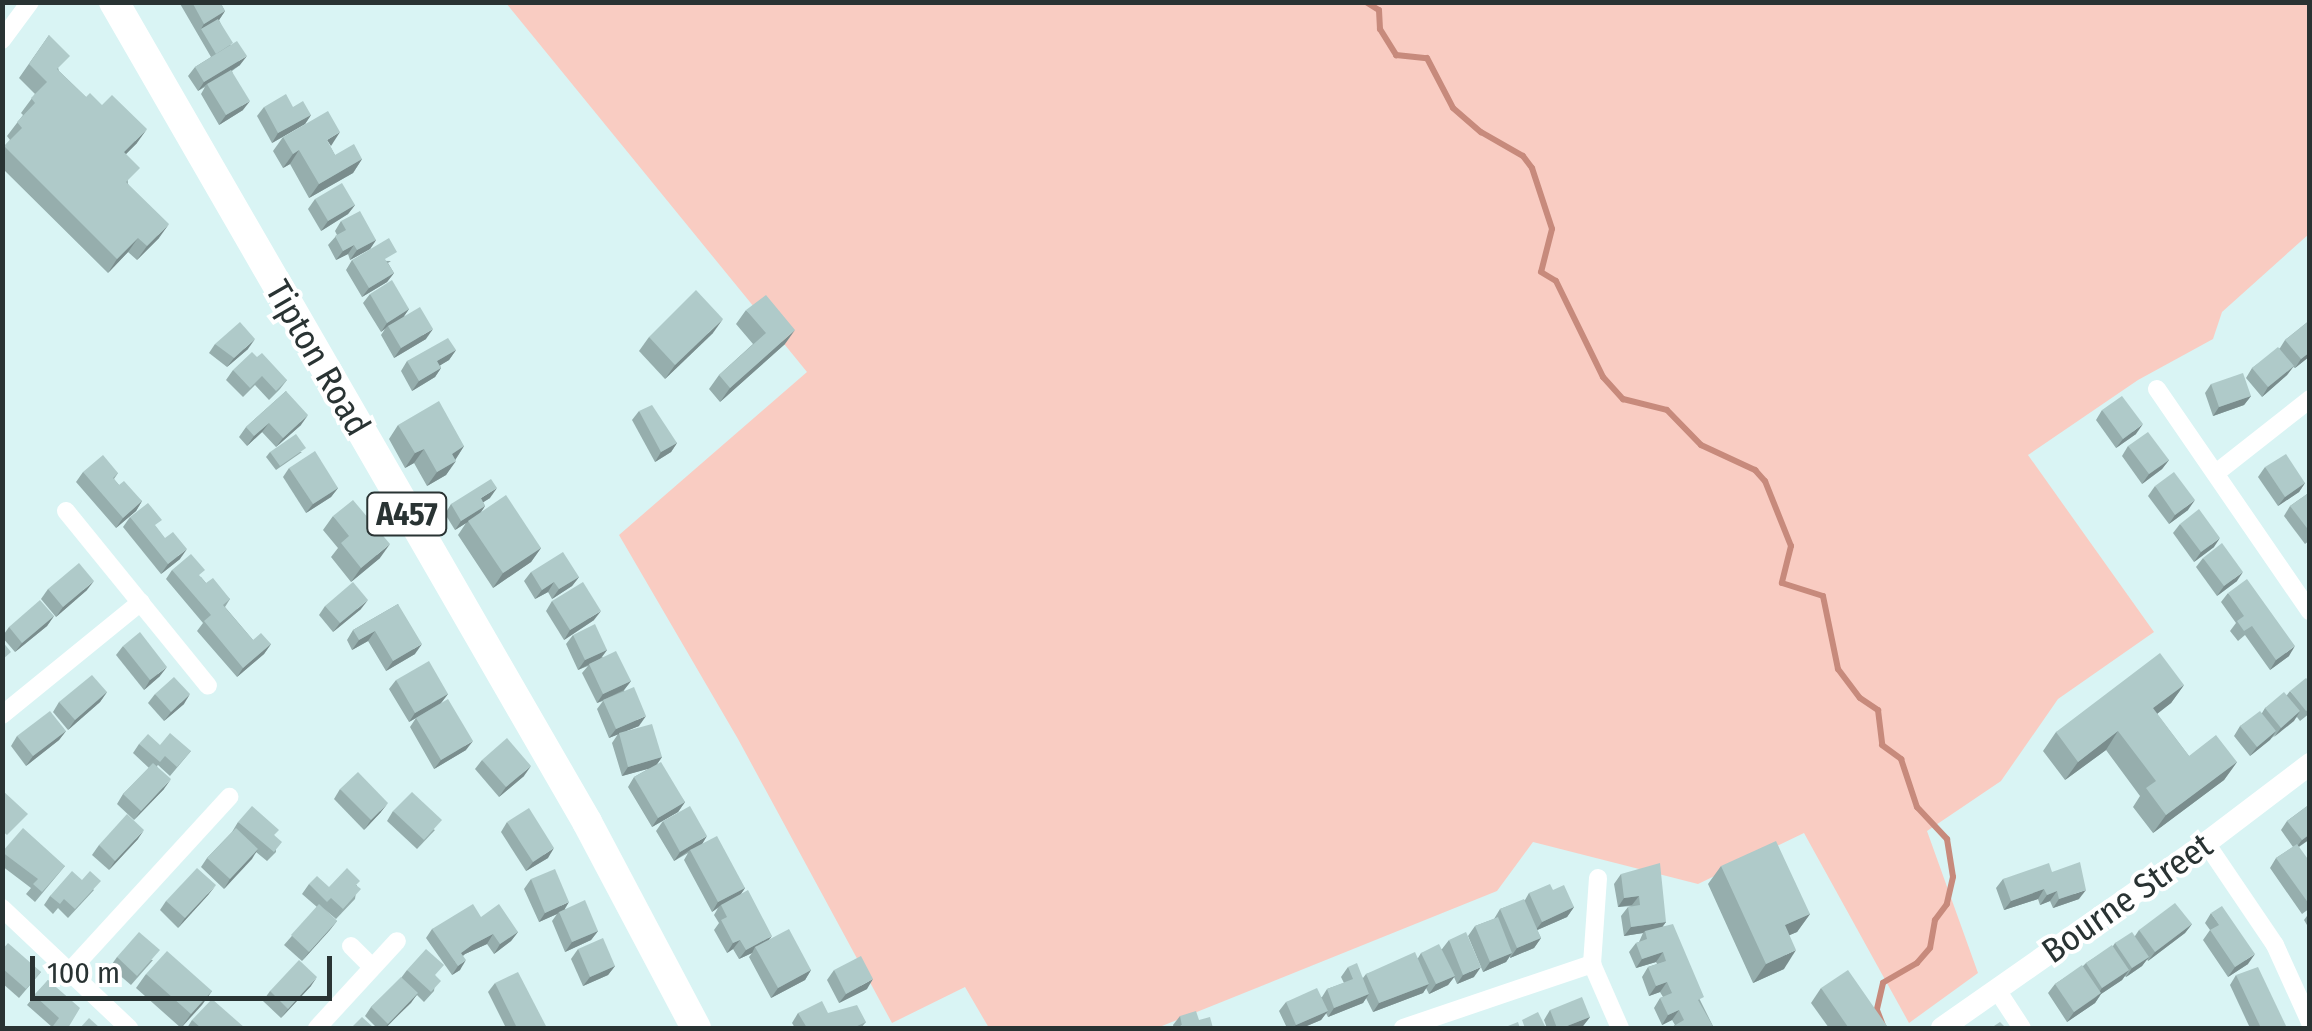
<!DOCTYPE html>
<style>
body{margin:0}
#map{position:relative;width:2312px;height:1031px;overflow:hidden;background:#d9f4f4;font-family:"Fira Sans Condensed",sans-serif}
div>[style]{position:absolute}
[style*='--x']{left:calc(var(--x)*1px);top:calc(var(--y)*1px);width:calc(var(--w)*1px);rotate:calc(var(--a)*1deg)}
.green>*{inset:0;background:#f9ccc2}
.stream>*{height:6px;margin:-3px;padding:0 3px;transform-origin:3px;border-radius:3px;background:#c78a7c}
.minor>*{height:18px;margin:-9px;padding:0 9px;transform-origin:9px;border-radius:9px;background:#fff}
.tertiary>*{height:22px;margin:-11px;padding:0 11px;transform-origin:11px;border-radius:11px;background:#fff}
.primary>*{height:30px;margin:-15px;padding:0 15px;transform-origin:15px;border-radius:15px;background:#fff}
.wall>*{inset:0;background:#96aead}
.shaded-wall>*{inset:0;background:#7a8d8d}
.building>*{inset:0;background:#afcac9}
span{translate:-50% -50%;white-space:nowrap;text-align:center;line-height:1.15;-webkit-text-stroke:8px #fff;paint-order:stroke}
.shield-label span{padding:2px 8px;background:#fff;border:2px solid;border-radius:8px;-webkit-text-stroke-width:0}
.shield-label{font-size:32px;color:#293333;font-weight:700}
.street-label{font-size:35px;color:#293333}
.frame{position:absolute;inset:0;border:5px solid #293333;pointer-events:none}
.scale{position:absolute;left:30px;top:956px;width:302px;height:45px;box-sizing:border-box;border:5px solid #293333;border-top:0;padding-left:12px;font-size:30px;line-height:35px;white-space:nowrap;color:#293333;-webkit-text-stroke:8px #fff;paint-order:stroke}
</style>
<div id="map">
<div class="green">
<i style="clip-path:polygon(506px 3px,2309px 3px,2309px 234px,2222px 312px,2213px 339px,2138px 380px,2028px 455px,2154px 632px,2058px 699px,2001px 781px,1927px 831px,1978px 973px,1909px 1023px,1804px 833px,1698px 884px,1533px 842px,1497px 891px,1157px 1028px,989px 1028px,965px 987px,892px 1023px,738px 739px,619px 535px,807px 372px)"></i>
</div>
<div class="stream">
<i style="--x:1366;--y:2;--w:15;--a:32"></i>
<i style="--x:1379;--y:10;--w:19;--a:87"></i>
<i style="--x:1380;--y:29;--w:31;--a:58"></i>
<i style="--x:1396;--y:55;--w:31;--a:6"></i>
<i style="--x:1427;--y:58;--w:56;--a:62.5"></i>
<i style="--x:1453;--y:108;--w:37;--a:41"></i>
<i style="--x:1481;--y:132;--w:48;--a:29.7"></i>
<i style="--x:1523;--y:156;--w:15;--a:53"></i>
<i style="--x:1532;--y:168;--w:64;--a:71.8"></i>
<i style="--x:1552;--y:229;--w:44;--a:104.3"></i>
<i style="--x:1541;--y:272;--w:17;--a:31"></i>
<i style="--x:1556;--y:281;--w:107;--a:63.9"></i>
<i style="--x:1603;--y:377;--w:30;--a:48"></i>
<i style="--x:1623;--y:399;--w:45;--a:14"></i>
<i style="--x:1667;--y:410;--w:49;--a:45.8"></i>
<i style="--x:1701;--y:445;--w:60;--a:24.8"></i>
<i style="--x:1755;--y:470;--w:15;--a:48"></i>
<i style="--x:1765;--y:481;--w:70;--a:68.2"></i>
<i style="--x:1791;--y:546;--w:38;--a:104"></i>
<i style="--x:1782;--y:583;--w:43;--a:17.6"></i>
<i style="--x:1823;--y:596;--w:75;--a:78.4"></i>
<i style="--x:1838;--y:669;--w:36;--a:53"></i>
<i style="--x:1860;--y:698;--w:22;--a:34"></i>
<i style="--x:1878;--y:710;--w:35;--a:83"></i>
<i style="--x:1882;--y:745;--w:24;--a:36"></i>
<i style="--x:1901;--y:759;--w:51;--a:71.6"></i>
<i style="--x:1917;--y:807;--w:44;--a:46.8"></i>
<i style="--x:1947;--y:839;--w:38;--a:81"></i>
<i style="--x:1953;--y:877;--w:28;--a:103"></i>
<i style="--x:1947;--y:904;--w:20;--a:127"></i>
<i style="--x:1935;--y:920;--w:28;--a:100"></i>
<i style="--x:1930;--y:948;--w:20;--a:131"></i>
<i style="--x:1917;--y:963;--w:39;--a:150"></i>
<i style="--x:1883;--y:983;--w:28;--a:103"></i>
<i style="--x:1877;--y:1010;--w:19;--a:69"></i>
</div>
<div class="minor">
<i style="--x:2;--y:40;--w:47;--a:-53.6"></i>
<i style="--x:2157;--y:389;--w:270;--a:55.5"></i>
<i style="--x:2216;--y:473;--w:120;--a:-38.2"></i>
<i style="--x:66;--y:511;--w:225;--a:50.9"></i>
<i style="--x:2;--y:715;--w:179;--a:-39.1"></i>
<i style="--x:2206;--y:843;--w:123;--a:55.9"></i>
<i style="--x:2275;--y:945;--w:85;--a:65.6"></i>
<i style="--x:1598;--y:878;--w:86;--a:94"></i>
<i style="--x:1592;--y:964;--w:70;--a:66.4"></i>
<i style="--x:2;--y:908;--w:175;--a:43.4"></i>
<i style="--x:351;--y:946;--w:30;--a:45"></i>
<i style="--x:68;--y:973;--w:239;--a:-47.5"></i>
<i style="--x:1997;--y:990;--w:45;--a:56.7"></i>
<i style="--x:317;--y:1028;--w:118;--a:-47.4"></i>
<i style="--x:1403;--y:1028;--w:200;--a:-18.7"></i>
</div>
<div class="tertiary">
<i style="--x:1942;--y:1028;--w:322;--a:-35"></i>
<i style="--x:2206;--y:843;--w:131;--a:-37.2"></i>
</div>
<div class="primary">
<i style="--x:114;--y:2;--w:947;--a:60.02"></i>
<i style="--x:587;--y:822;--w:233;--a:62.1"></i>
</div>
<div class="wall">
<i style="clip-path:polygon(179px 2px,220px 2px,225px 11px,219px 20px,240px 65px,232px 71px,243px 110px,219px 125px,201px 94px,205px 87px,198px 91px,188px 76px,195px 67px,211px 57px)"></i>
<i style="clip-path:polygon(49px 35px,59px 71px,86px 97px,137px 143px,126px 154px,128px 184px,159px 238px,137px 260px,128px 252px,108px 273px,2px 168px,2px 149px,10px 140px,7px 136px,23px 115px,21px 113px,35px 94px,19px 78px)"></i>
<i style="clip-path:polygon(264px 107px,311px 115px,305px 124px,272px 143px,257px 116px)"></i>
<i style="clip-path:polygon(283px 137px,330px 146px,335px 155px,362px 159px,353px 173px,309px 198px,290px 164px,283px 168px,273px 151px)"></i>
<i style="clip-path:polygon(315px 199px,355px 205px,348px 214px,321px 231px,308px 209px)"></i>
<i style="clip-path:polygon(341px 221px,376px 240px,370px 249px,350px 260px,348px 254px,336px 260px,328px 245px,337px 235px,335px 231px)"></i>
<i style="clip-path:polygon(352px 260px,391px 261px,388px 263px,394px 273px,387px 282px,362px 297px,346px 270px)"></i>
<i style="clip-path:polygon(370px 294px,409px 309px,404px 316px,426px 339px,394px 358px,381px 335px,385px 329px,381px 332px,363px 303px)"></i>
<i style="clip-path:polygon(746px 310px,785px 344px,720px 402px,709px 389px,719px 375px,753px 344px,736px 324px)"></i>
<i style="clip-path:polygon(2310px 320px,2310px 356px,2295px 368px,2293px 367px,2287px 375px,2262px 397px,2246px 378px,2252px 368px,2280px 348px,2285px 340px)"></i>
<i style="clip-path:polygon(713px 333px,665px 379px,639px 351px,649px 337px)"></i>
<i style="clip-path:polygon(215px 344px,248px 349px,227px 367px,209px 353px)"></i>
<i style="clip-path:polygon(456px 350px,449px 360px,440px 365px,441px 368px,435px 377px,412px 391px,401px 371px,407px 361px)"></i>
<i style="clip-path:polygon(233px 370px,287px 380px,280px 389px,269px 400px,255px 385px,243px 397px,226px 380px)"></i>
<i style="clip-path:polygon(2211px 384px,2251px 396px,2244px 405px,2213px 416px,2205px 393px)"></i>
<i style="clip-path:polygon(286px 391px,301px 425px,276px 447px,262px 432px,247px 446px,239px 437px,246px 427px)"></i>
<i style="clip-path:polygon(2102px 410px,2136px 434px,2116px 448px,2096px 420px)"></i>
<i style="clip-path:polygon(639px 411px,677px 443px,671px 452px,655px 462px,632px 420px)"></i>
<i style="clip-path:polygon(398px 425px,464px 446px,446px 475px,427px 486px,414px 463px,405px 468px,389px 439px)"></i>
<i style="clip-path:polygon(2128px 446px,2169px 460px,2162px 469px,2142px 484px,2122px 456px)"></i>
<i style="clip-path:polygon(270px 452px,302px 452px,276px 470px,266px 457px)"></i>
<i style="clip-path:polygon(2265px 467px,2305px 483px,2299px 492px,2278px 506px,2258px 477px)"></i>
<i style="clip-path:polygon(289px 468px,338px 488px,331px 497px,306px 513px,283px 477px)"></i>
<i style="clip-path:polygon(83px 472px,118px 473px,114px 479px,119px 485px,142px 501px,136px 511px,116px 528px,76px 482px)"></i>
<i style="clip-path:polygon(2155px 486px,2188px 510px,2169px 524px,2148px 496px)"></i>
<i style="clip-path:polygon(2310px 492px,2310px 540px,2305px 544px,2284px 516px,2290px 506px)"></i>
<i style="clip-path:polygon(490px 498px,483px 502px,485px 506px,481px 512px,541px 548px,531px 562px,493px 588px,458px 535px,466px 523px,455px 530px,445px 514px,451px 504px)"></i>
<i style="clip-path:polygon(333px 516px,380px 558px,351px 582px,331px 557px,338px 548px,323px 530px)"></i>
<i style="clip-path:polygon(130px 517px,156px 527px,180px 559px,161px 574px,123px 527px)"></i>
<i style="clip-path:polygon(2180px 524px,2214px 547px,2194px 562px,2173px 533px)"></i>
<i style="clip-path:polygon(2203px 558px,2237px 581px,2217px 596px,2196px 567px)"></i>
<i style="clip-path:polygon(172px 570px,201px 577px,206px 583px,230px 599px,225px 607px,253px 640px,271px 644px,264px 654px,237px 677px,197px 631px,203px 623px,166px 579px)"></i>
<i style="clip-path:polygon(531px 572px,579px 577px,572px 586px,552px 599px,548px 592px,535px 599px,524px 581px)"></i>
<i style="clip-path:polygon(48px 589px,87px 590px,56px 617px,41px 599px)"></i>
<i style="clip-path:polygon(2228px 593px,2289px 656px,2270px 670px,2245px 635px,2238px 641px,2230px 631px,2236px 623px,2221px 602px)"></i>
<i style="clip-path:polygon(552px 601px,594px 620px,564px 640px,546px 611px)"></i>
<i style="clip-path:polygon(398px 604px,415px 654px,386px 671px,368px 641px,352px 650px,347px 640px,353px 630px)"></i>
<i style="clip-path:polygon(325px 606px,361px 609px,333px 632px,319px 615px)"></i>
<i style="clip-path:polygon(54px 616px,47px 626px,15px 652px,2px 637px,9px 627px)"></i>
<i style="clip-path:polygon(573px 635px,607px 650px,602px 657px,631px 681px,624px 690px,639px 726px,626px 731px,662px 757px,657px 764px,685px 802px,678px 812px,652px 827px,628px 787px,634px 777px,650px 768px,622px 776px,612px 743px,618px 734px,609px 738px,597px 709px,603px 701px,597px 703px,582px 673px,588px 666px,578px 670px,566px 644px)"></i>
<i style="clip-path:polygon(123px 646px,160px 676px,144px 690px,116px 655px)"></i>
<i style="clip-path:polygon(396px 680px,448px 694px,441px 703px,466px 750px,434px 769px,410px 727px,416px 718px,409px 722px,389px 689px)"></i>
<i style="clip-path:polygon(2184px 685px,2171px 703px,2157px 714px,2189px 756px,2237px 762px,2224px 780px,2153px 833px,2133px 807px,2140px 796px,2106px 750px,2065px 780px,2043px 751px,2056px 732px)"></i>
<i style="clip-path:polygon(2290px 691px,2310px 713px,2300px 721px,2297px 717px,2250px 756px,2234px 736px,2240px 726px,2262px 713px,2265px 708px,2287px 695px)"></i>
<i style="clip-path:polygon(107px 692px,100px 702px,68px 730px,53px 712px,59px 702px)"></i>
<i style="clip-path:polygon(155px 694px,184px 704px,164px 721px,148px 703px)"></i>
<i style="clip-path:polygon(66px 731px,59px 740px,26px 766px,11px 746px,17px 736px)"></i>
<i style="clip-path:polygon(139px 744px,160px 745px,191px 751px,170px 776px,158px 765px,157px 766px,164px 789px,134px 820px,117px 804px,123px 794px,149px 768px,133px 753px)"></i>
<i style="clip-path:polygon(482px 760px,524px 776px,499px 797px,475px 769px)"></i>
<i style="clip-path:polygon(340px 789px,381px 812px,364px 830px,334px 799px)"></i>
<i style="clip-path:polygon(2310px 804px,2310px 839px,2299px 847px,2310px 908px,2302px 914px,2270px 868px,2276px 858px,2293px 847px,2281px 830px,2287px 821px)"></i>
<i style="clip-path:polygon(393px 811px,435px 830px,417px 849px,387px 821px)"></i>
<i style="clip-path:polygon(663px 821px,702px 844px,745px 888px,741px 894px,769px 940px,811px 970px,805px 980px,771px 998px,749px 957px,752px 953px,739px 959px,733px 949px,727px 953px,714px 930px,719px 923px,714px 915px,718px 908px,712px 912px,684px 860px,688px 853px,674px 861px,656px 831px)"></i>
<i style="clip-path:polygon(238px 822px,275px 836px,276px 852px,267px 861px,256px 852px,224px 889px,201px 867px,207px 858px,232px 832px)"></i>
<i style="clip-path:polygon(507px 822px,548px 858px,526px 871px,501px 832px)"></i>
<i style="clip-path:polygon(138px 839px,109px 870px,92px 855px,99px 845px)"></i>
<i style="clip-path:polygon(2px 851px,65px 866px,35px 902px,26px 894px,31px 888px,2px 866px)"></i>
<i style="clip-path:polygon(1721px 866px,1810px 914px,1797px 932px,1789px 935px,1784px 969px,1753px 983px,1708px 884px)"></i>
<i style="clip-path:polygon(2052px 872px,2079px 899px,2053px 908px,2050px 901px,2040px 905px,2038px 899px,2004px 910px,1996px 888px,2003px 879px)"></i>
<i style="clip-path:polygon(1621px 874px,1666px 922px,1663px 926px,1714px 1028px,1671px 1028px,1675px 1025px,1672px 1020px,1662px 1025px,1654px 1008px,1660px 998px,1663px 997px,1660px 992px,1649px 996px,1642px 977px,1648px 967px,1657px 964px,1656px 962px,1636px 968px,1629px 952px,1636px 943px,1639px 942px,1643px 933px,1624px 936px,1621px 916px,1628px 907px,1632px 906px,1618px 907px,1614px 884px)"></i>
<i style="clip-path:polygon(531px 879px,565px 909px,598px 931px,591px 940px,565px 952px,552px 921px,557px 914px,539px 922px,524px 889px)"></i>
<i style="clip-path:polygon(82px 880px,94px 890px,68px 918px,58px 908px,53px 914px,44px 905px,50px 896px)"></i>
<i style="clip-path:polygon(309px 884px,329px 887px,357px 885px,355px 899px,336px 919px,323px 908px,337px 921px,302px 961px,284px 945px,317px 907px,302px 894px)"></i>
<i style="clip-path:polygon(1553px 890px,1574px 907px,1567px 917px,1537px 930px,1541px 938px,1534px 948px,1510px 958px,1510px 956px,1506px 962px,1483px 972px,1468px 936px,1475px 926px,1494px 919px,1500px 909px,1525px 900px,1529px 893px)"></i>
<i style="clip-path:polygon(209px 894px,178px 928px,160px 910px,166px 901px)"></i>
<i style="clip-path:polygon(2310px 912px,2310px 930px,2304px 920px)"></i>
<i style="clip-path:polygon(2211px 913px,2248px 964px,2228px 977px,2203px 940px,2210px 930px,2205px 923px)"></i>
<i style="clip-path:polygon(481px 917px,518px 932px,511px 941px,494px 954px,487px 944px,465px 954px,463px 956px,460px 970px,452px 975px,426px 938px,432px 929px)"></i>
<i style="clip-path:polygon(2192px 924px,2185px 933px,2148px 961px,2147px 959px,2142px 966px,2126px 977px,2125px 976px,2122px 980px,2101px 994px,2095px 1003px,2067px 1022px,2048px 993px,2055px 984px,2083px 966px,2086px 963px,2113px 946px,2115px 943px,2135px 936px,2139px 930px)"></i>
<i style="clip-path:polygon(1449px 940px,1474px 977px,1457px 984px,1454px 977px,1448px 985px,1429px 994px,1426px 988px,1423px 993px,1373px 1012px,1366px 998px,1363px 1003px,1328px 1017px,1326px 1013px,1321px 1020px,1302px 1028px,1287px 1028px,1279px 1011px,1286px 1002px,1322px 997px,1327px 989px,1344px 983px,1341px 977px,1348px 967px,1363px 978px,1366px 974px,1418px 958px,1421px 953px,1442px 949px)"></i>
<i style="clip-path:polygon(578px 949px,615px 966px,608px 975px,583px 986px,571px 959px)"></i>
<i style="clip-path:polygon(2px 950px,41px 972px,19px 998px,2px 983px)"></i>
<i style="clip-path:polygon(117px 957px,153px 960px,131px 985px,110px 967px)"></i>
<i style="clip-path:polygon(407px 970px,436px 976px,434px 991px,424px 1002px,417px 995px,386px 1028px,377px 1028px,365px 1016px,371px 1007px,401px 978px)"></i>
<i style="clip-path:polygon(834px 970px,867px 989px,839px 1003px,827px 980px)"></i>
<i style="clip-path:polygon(146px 974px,212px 991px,181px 1028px,136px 988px)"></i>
<i style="clip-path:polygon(2236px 975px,2287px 1028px,2250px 1028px,2230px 985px)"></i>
<i style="clip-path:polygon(48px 980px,68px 1028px,51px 1028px,52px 1027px,27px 1005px)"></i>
<i style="clip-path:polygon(495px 983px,547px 1028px,506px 1028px,488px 992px)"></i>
<i style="clip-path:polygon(311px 986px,281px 1018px,263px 1001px,270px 991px)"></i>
<i style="clip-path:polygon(1821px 988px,1887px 1026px,1885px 1028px,1829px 1028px,1811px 1003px)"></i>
<i style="clip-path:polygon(1550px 1010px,1590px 1017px,1583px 1026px,1578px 1028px,1547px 1028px,1544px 1020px)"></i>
<i style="clip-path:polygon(798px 1013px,828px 1013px,866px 1022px,861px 1028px,795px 1028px,792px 1023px)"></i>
<i style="clip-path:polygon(1180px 1016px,1199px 1020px,1174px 1028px,1173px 1025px)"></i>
<i style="clip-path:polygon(192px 1020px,245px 1028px,187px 1028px)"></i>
</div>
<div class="shaded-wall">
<i style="clip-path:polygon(225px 11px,219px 20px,201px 29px,204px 24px)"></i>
<i style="clip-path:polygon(247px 56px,240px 65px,208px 85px,207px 84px,198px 91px,204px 82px)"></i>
<i style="clip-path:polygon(250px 101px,243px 110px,219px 125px,226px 115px)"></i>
<i style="clip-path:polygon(311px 115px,305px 124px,272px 143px,278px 133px)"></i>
<i style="clip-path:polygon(147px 129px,137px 143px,114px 166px,124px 152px)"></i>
<i style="clip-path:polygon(340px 132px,331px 146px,327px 140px)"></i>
<i style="clip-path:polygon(299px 150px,290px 164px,283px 168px,293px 154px)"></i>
<i style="clip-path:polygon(362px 159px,353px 173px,309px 198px,319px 184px)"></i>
<i style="clip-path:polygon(355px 205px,348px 214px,321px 231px,328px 221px)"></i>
<i style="clip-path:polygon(169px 224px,159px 238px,137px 260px,147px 246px)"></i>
<i style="clip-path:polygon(138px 238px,128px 252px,108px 273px,117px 259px)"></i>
<i style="clip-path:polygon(376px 240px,370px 249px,350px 260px,357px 250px)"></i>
<i style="clip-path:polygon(354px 245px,348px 254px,336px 260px,343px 251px)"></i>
<i style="clip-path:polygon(394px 273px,387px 282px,362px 297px,369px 288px)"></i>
<i style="clip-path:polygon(409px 309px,402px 319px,388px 326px,381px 332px,387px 323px)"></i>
<i style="clip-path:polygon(723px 319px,713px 333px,665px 379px,675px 365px)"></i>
<i style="clip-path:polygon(433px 329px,426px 339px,394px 358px,401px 348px)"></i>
<i style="clip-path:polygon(795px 330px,785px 344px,720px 402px,730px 388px)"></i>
<i style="clip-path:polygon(255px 339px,248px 349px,227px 367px,234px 358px)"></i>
<i style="clip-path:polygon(456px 350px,449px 360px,431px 371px,437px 361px)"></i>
<i style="clip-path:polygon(2310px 352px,2310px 356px,2295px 368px,2301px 359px)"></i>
<i style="clip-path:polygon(2294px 366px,2287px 375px,2262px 397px,2268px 387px)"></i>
<i style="clip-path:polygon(441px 368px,435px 377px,412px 391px,419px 381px)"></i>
<i style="clip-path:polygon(2251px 396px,2244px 405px,2213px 416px,2219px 407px)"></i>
<i style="clip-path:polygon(308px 415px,301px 425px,276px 447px,283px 438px)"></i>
<i style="clip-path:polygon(269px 423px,262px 432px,247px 446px,254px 436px)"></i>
<i style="clip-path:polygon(2143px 424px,2136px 434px,2116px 448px,2123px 439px)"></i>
<i style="clip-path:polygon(677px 443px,671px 452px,655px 462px,661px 452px)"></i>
<i style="clip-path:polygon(464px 446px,455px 460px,452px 454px)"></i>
<i style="clip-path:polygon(424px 449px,414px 463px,405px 468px,415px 453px)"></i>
<i style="clip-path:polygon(2169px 460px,2162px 469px,2142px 484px,2149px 474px)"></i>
<i style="clip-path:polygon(456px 461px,446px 475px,427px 486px,437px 472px)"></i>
<i style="clip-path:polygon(2305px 483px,2299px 492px,2278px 506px,2285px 497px)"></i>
<i style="clip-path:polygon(338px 488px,331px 497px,306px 513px,313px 504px)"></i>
<i style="clip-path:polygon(497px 488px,490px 498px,474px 508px,481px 498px)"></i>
<i style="clip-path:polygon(2195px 500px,2188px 510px,2169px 524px,2175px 515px)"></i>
<i style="clip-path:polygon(142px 501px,136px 511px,116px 528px,123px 518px)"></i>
<i style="clip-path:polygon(485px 506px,479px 515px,455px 530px,461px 521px)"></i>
<i style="clip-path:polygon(2220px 538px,2214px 547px,2194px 562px,2201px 552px)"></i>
<i style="clip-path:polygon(390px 544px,380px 558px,351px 582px,361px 568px)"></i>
<i style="clip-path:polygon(541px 548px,531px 562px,493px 588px,503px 573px)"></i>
<i style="clip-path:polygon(187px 549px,180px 559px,161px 574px,168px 564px)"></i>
<i style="clip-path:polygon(2243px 572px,2237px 581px,2217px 596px,2224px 586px)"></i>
<i style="clip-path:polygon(579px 577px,572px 586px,552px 599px,559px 589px)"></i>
<i style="clip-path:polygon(94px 581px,87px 590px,56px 617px,63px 607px)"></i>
<i style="clip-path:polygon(554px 582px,548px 592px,535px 599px,542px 590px)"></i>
<i style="clip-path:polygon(368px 600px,361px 609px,333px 632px,340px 623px)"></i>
<i style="clip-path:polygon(601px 611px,594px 620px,564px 640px,570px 630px)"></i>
<i style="clip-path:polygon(54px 616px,47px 626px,15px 652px,22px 643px)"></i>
<i style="clip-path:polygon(375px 631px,368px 641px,352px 650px,359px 640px)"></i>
<i style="clip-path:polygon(271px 644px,264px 654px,237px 677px,243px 668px)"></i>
<i style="clip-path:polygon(422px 644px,415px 654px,386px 671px,393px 661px)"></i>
<i style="clip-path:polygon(2295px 646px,2289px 656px,2270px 670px,2276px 660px)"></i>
<i style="clip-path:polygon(607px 650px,600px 659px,578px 670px,585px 660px)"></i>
<i style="clip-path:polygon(167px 667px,160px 676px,144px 690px,150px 680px)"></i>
<i style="clip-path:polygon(631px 681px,624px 690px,597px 703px,603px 694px)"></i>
<i style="clip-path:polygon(2184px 685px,2171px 703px,2140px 727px,2153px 708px)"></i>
<i style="clip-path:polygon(107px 692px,100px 702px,68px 730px,75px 720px)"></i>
<i style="clip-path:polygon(190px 694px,184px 704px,164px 721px,171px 712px)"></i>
<i style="clip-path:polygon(448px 694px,441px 703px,409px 722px,415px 713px)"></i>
<i style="clip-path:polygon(2300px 711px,2294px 721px,2274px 737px,2281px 728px)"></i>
<i style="clip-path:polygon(646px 716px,639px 726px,609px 738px,616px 729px)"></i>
<i style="clip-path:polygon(66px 731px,59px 740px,26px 766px,33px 756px)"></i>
<i style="clip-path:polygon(2118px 731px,2106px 750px,2065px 780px,2078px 762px)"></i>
<i style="clip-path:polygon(2276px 731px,2270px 740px,2250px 756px,2257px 747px)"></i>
<i style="clip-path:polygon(473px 741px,466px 750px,434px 769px,441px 760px)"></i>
<i style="clip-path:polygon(662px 757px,655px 767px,622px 776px,628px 767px)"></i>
<i style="clip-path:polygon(2237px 762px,2224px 780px,2153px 833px,2166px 815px)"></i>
<i style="clip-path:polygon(531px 766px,524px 776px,499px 797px,506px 787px)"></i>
<i style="clip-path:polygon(171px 779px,164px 789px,134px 820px,141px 811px)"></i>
<i style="clip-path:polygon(685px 802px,678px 812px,652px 827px,658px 818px)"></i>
<i style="clip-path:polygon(388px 803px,381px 812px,364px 830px,371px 820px)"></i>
<i style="clip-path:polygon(144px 830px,138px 839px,109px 870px,115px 861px)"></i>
<i style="clip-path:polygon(2310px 834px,2310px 839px,2295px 849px,2302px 840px)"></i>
<i style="clip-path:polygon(707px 836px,701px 846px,690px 850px,674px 861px,680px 852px)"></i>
<i style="clip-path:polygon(554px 848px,548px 858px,526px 871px,533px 862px)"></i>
<i style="clip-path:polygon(258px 849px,252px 859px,224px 889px,230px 879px)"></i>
<i style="clip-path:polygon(216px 885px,209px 894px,178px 928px,185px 918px)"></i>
<i style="clip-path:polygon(745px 888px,738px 898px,721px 905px,712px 912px,718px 902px)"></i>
<i style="clip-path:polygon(2044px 889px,2038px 899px,2004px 910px,2011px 901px)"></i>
<i style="clip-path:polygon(2086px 890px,2079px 899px,2053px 908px,2059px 899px)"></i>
<i style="clip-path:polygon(2057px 891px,2050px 901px,2040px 905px,2047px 895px)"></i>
<i style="clip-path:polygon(1639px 896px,1632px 905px,1618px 907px,1624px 898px)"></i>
<i style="clip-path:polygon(569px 902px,563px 912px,559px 912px,557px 914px,539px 922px,545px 913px)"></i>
<i style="clip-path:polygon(1574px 907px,1567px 917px,1535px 931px,1542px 922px)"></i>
<i style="clip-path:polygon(1810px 914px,1797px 932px,1772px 943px,1785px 925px)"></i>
<i style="clip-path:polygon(337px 921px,330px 930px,302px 961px,309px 952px)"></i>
<i style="clip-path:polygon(1666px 922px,1659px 931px,1645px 931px,1643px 933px,1624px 936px,1631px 927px)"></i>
<i style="clip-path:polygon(2192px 924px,2185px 933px,2148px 961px,2155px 952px)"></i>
<i style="clip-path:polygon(598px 931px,591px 940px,565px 952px,572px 942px)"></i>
<i style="clip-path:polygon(518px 932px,511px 941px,494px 954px,500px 944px)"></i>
<i style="clip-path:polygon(493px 934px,487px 944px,465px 954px,454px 962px,461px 953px,472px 945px)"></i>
<i style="clip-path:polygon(772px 936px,765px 945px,755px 947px,752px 953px,739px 959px,746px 950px)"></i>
<i style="clip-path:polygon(1541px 938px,1534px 948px,1510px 958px,1517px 948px)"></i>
<i style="clip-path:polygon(740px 940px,733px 949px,727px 953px,733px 943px)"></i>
<i style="clip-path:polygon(1796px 950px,1784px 969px,1753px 983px,1766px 964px)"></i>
<i style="clip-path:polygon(1663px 952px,1656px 962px,1636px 968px,1642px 959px)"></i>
<i style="clip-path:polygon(1512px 953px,1506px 962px,1483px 972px,1490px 962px)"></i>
<i style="clip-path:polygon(2255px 954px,2248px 964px,2228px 977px,2235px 967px)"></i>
<i style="clip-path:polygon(2149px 957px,2142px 966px,2126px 977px,2132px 968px)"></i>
<i style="clip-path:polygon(466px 960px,460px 970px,452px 975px,458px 966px)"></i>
<i style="clip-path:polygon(615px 966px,608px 975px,583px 986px,590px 977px)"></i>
<i style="clip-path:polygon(1481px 967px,1474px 977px,1457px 984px,1463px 975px)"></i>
<i style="clip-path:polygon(811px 970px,805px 980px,771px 998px,778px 988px)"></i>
<i style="clip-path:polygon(2129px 970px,2122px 980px,2101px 994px,2095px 1003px,2067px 1022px,2074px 1012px,2096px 997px,2102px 988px)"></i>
<i style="clip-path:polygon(1455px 976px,1448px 985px,1429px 994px,1436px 984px)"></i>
<i style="clip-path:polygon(317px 977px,311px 986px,281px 1018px,288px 1009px)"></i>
<i style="clip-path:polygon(873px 979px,867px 989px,839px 1003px,846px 994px)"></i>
<i style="clip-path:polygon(1667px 982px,1660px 992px,1649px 996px,1656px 986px)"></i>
<i style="clip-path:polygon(1429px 984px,1423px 993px,1373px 1012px,1379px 1003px)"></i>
<i style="clip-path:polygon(212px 991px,202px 1005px,181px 1028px,191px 1014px)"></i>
<i style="clip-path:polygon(418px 993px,411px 1003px,385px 1028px,388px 1024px)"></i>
<i style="clip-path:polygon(1369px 994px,1363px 1003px,1328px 1017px,1334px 1008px)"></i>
<i style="clip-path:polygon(1679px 1010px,1672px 1020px,1662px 1025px,1668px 1015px)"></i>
<i style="clip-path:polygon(1328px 1011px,1321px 1020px,1302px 1028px,1293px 1028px,1296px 1025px)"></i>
<i style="clip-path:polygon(1590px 1017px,1583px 1026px,1578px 1028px,1562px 1028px)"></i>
</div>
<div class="building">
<i style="clip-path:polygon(192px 2px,220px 2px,225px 11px,204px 24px)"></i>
<i style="clip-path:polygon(218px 19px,233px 43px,216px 54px,201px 29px)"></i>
<i style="clip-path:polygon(49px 35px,70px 56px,57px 69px,86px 97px,90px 93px,102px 105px,112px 95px,147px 129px,124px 152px,140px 168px,126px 182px,169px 224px,147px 246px,138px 238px,117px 259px,4px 146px,22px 128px,17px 122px,35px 103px,31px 98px,47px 82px,29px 64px)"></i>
<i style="clip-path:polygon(237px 41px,247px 56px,204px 82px,195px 67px)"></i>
<i style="clip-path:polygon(231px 70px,250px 101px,226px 115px,207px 84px)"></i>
<i style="clip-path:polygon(286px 94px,293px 107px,303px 101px,311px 115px,278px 133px,264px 107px)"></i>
<i style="clip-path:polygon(328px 111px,340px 132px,327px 140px,335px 155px,354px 144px,362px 159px,319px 184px,299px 150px,293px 154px,283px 137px)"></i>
<i style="clip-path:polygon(342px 183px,355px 205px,328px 221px,315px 199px)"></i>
<i style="clip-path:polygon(360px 211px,376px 240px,357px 250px,354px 245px,343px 251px,335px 236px,346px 230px,341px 221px)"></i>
<i style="clip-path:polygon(389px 238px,397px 252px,385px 259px,394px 273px,369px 288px,352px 260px)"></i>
<i style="clip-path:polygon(392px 280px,409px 309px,387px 323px,370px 294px)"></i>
<i style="clip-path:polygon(696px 290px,723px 319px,675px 365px,649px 337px)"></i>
<i style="clip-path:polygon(766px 295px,795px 330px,730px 388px,719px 375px,766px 333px,746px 310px)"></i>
<i style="clip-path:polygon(420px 307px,433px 329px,401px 348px,388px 326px)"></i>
<i style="clip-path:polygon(2310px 320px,2310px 352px,2301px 359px,2285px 340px)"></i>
<i style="clip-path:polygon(240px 322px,255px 339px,234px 358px,215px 344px)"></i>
<i style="clip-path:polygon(448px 338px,456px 350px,437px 361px,441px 368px,419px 381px,407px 361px)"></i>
<i style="clip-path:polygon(2278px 347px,2294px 366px,2268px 387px,2252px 368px)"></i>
<i style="clip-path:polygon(252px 352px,257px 357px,262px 353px,287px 380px,276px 391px,262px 376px,250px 388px,233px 370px)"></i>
<i style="clip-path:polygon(2243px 373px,2251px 396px,2219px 407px,2211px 384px)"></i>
<i style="clip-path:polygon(286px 391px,308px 415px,283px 438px,269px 423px,254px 436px,246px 427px)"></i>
<i style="clip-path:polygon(2122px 396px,2143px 424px,2123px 439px,2102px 410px)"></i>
<i style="clip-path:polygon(439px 401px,464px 446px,452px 454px,456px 461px,437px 472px,424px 449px,415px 453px,398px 425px)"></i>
<i style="clip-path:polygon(652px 405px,677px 443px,661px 452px,639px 411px)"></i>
<i style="clip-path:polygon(2148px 432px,2169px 460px,2149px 474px,2128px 446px)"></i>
<i style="clip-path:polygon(296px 434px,306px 448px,280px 466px,270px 452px)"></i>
<i style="clip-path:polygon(315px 451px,338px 488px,313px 504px,289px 468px)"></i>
<i style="clip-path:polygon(2286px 454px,2305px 483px,2285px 497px,2265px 467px)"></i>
<i style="clip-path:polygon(103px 455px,118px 473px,113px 478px,119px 485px,124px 481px,142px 501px,123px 518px,83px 472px)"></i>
<i style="clip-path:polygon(2174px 472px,2195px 500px,2175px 515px,2155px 486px)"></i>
<i style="clip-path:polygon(491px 479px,497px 488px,481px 498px,485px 506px,461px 521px,451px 504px)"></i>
<i style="clip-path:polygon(2310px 492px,2310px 532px,2290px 506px)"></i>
<i style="clip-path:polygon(506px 495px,541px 548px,503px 573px,468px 521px)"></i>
<i style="clip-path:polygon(353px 500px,390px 544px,361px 568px,341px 543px,349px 536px,333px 516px)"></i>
<i style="clip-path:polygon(148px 503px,162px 520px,155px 525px,165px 538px,173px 532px,187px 549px,168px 564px,130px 517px)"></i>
<i style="clip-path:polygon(2199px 509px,2220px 538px,2201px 552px,2180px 524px)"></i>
<i style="clip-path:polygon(2222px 543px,2243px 572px,2224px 586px,2203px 558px)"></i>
<i style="clip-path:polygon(563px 552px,579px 577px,559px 589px,554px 582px,542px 590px,531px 572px)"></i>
<i style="clip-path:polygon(191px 554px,205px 570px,199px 575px,206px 583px,213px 578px,230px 599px,223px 605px,253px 640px,261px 633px,271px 644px,243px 668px,204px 621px,211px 615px,172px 570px)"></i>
<i style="clip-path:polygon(79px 563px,94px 581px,63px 607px,48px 589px)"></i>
<i style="clip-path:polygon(2247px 579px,2295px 646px,2276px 660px,2252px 626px,2244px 631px,2237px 621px,2244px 616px,2228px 593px)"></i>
<i style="clip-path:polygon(353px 582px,368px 600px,340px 623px,325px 606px)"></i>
<i style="clip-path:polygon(583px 582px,601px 611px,570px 630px,552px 601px)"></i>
<i style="clip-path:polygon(40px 600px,54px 616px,22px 643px,9px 627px)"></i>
<i style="clip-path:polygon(398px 604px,422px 644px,393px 661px,375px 631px,359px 640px,353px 630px)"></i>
<i style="clip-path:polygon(595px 624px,607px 650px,585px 660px,573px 635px)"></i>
<i style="clip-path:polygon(140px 632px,167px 667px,150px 680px,123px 646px)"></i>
<i style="clip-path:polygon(2px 641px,11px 652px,2px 660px)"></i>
<i style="clip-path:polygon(616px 651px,631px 681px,603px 694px,589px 664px)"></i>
<i style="clip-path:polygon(2160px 653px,2184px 685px,2153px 708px,2189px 756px,2216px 735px,2237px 762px,2166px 815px,2146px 788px,2156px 781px,2118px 731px,2078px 762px,2056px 732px)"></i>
<i style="clip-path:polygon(429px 661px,448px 694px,415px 713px,396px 680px)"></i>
<i style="clip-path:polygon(92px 675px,107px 692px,75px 720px,59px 702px)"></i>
<i style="clip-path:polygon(174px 677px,190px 694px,171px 712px,155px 694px)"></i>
<i style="clip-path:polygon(2306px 678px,2310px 682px,2310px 709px,2306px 711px,2290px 691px)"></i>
<i style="clip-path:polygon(634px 687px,646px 716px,616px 729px,603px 700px)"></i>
<i style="clip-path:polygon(2284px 692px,2300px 711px,2281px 728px,2265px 708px)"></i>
<i style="clip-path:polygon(448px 699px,473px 741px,441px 760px,416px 718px)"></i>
<i style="clip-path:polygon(50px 711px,66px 731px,33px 756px,17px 736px)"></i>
<i style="clip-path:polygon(2260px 711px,2276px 731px,2257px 747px,2240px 726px)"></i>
<i style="clip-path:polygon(652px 724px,662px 757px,628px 767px,619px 733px)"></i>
<i style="clip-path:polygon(170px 733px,191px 751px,177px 767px,165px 756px,160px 762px,139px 744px,148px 734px,160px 745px)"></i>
<i style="clip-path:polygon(507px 738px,531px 766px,506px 787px,482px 760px)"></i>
<i style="clip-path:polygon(661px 762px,685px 802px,658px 818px,634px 777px)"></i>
<i style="clip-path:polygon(153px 763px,171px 779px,141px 811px,123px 794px)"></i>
<i style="clip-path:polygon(358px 772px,388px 803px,371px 820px,340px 789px)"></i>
<i style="clip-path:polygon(2px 790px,28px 814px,7px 835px,2px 831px)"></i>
<i style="clip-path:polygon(412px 792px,442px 820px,424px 840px,393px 811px)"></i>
<i style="clip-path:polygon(2310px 804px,2310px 834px,2302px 840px,2287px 821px)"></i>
<i style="clip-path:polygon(252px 806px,279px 830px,274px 835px,282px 842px,274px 852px,238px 822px)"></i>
<i style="clip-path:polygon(690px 806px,707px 836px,680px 852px,663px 821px)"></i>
<i style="clip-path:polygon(529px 808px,554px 848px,533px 862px,507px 822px)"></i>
<i style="clip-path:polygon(127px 814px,144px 830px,115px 861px,99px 845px)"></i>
<i style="clip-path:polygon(23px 828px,65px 866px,42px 892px,33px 884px,38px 879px,2px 852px)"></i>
<i style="clip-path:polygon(236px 828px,258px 849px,230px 879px,207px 858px)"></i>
<i style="clip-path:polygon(717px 836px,745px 888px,718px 902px,690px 850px)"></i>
<i style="clip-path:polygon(1776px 841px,1810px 914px,1785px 925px,1796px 950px,1766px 964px,1721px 866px)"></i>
<i style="clip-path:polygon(2297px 844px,2310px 862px,2309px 904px,2276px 858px)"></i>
<i style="clip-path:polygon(2080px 862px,2086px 890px,2059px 899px,2057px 891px,2047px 895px,2044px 889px,2011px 901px,2003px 879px,2049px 863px,2052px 872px)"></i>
<i style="clip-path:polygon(1660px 863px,1666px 922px,1631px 927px,1628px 907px,1640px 905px,1639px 896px,1624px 898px,1621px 874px)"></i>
<i style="clip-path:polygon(197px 868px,216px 885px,185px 918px,166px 901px)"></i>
<i style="clip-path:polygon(347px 868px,360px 881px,356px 885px,361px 889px,343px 909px,331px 898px,327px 902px,309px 884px,317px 876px,329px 887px)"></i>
<i style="clip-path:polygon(555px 869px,569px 902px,545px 913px,531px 879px)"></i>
<i style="clip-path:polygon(72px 871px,82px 880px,90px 871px,101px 881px,75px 909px,64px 899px,60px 904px,50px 896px)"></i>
<i style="clip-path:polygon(1550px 884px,1553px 890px,1564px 885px,1574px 907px,1542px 922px,1529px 893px)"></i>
<i style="clip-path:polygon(748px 890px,772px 936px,746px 950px,740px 940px,733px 943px,721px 920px,727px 917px,721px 905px)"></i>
<i style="clip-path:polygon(1524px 899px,1541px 938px,1517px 948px,1500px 909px)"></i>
<i style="clip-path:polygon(585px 900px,598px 931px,572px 942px,559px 912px)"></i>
<i style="clip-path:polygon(2175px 903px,2192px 924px,2155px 952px,2139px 930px)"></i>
<i style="clip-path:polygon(319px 904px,337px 921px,309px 952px,291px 935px)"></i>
<i style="clip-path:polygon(473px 904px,481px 917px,499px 904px,518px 932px,500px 944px,493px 934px,472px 945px,461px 953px,466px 960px,458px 966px,432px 929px)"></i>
<i style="clip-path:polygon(2222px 906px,2255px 954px,2235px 967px,2210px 930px,2219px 925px,2211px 913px)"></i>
<i style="clip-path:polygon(1498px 917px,1512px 953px,1490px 962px,1475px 926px)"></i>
<i style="clip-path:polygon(1673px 924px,1704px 997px,1698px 1000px,1714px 1028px,1673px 1028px,1672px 1027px,1684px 1020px,1679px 1010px,1668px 1015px,1660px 998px,1672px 993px,1667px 982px,1656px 986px,1648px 967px,1666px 961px,1663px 952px,1642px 959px,1636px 943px,1647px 939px,1645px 931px)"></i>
<i style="clip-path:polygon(789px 929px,811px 970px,778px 988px,755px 947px)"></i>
<i style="clip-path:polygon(139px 932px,160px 950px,137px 976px,117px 957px)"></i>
<i style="clip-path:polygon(1466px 932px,1481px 967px,1463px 975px,1449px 940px)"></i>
<i style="clip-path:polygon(2132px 932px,2149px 957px,2132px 968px,2115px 943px)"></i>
<i style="clip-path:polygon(603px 938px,615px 966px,590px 977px,578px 949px)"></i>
<i style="clip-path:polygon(8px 943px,41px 972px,26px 989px,2px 968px,2px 950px)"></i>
<i style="clip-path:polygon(1439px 944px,1455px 976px,1436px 984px,1421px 953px)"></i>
<i style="clip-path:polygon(2112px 945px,2129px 970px,2102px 988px,2086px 963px)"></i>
<i style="clip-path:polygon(426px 949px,444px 965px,435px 975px,441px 981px,431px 992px,407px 970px)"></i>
<i style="clip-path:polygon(167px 951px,212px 991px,191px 1014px,146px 974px)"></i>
<i style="clip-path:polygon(1415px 952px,1429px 984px,1379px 1003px,1366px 974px)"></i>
<i style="clip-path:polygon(861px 956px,873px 979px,846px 994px,834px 970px)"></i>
<i style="clip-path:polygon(299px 960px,317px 977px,288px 1009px,270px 991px)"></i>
<i style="clip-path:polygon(1357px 963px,1369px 994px,1334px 1008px,1327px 989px,1353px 979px,1348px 967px)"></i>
<i style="clip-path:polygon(2082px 965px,2101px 993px,2074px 1012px,2055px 984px)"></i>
<i style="clip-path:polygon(2258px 967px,2287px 1028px,2261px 1028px,2236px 975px)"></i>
<i style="clip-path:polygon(1848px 970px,1887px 1026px,1884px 1028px,1846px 1028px,1848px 1027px,1821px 988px)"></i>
<i style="clip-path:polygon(518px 972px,547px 1028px,517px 1028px,495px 983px)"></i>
<i style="clip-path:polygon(401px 977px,418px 993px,388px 1024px,371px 1007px)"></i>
<i style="clip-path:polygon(48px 980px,80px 1008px,68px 1028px,56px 1028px,53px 1026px,59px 1018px,34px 995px)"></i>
<i style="clip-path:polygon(1317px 988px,1328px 1011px,1296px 1025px,1286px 1002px)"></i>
<i style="clip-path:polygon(1582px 997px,1590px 1017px,1562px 1028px,1557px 1028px,1550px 1010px)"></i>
<i style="clip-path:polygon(212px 999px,245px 1028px,201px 1028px,192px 1020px)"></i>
<i style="clip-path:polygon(822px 1001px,828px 1013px,857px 1005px,866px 1022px,853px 1028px,807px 1028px,798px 1013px)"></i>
<i style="clip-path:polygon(1196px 1011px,1199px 1020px,1210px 1017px,1213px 1028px,1171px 1028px,1182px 1026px,1180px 1016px)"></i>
<i style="clip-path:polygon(1538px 1012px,1546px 1028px,1525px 1028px,1522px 1020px)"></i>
<i style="clip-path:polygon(362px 1017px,374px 1028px,351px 1028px)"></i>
<i style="clip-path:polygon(89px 1018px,100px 1028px,80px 1028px)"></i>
<i style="clip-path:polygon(1518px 1022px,1520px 1028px,1503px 1028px)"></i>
<i style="clip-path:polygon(2000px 1022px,2006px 1028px,1991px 1028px)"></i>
</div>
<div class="shield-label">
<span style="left:407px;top:514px">A457</span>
</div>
<div class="street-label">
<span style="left:318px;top:358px;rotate:60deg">Tipton Road</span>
<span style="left:2127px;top:898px;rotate:-35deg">Bourne Street</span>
</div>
<div class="frame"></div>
<div class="scale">100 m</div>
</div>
